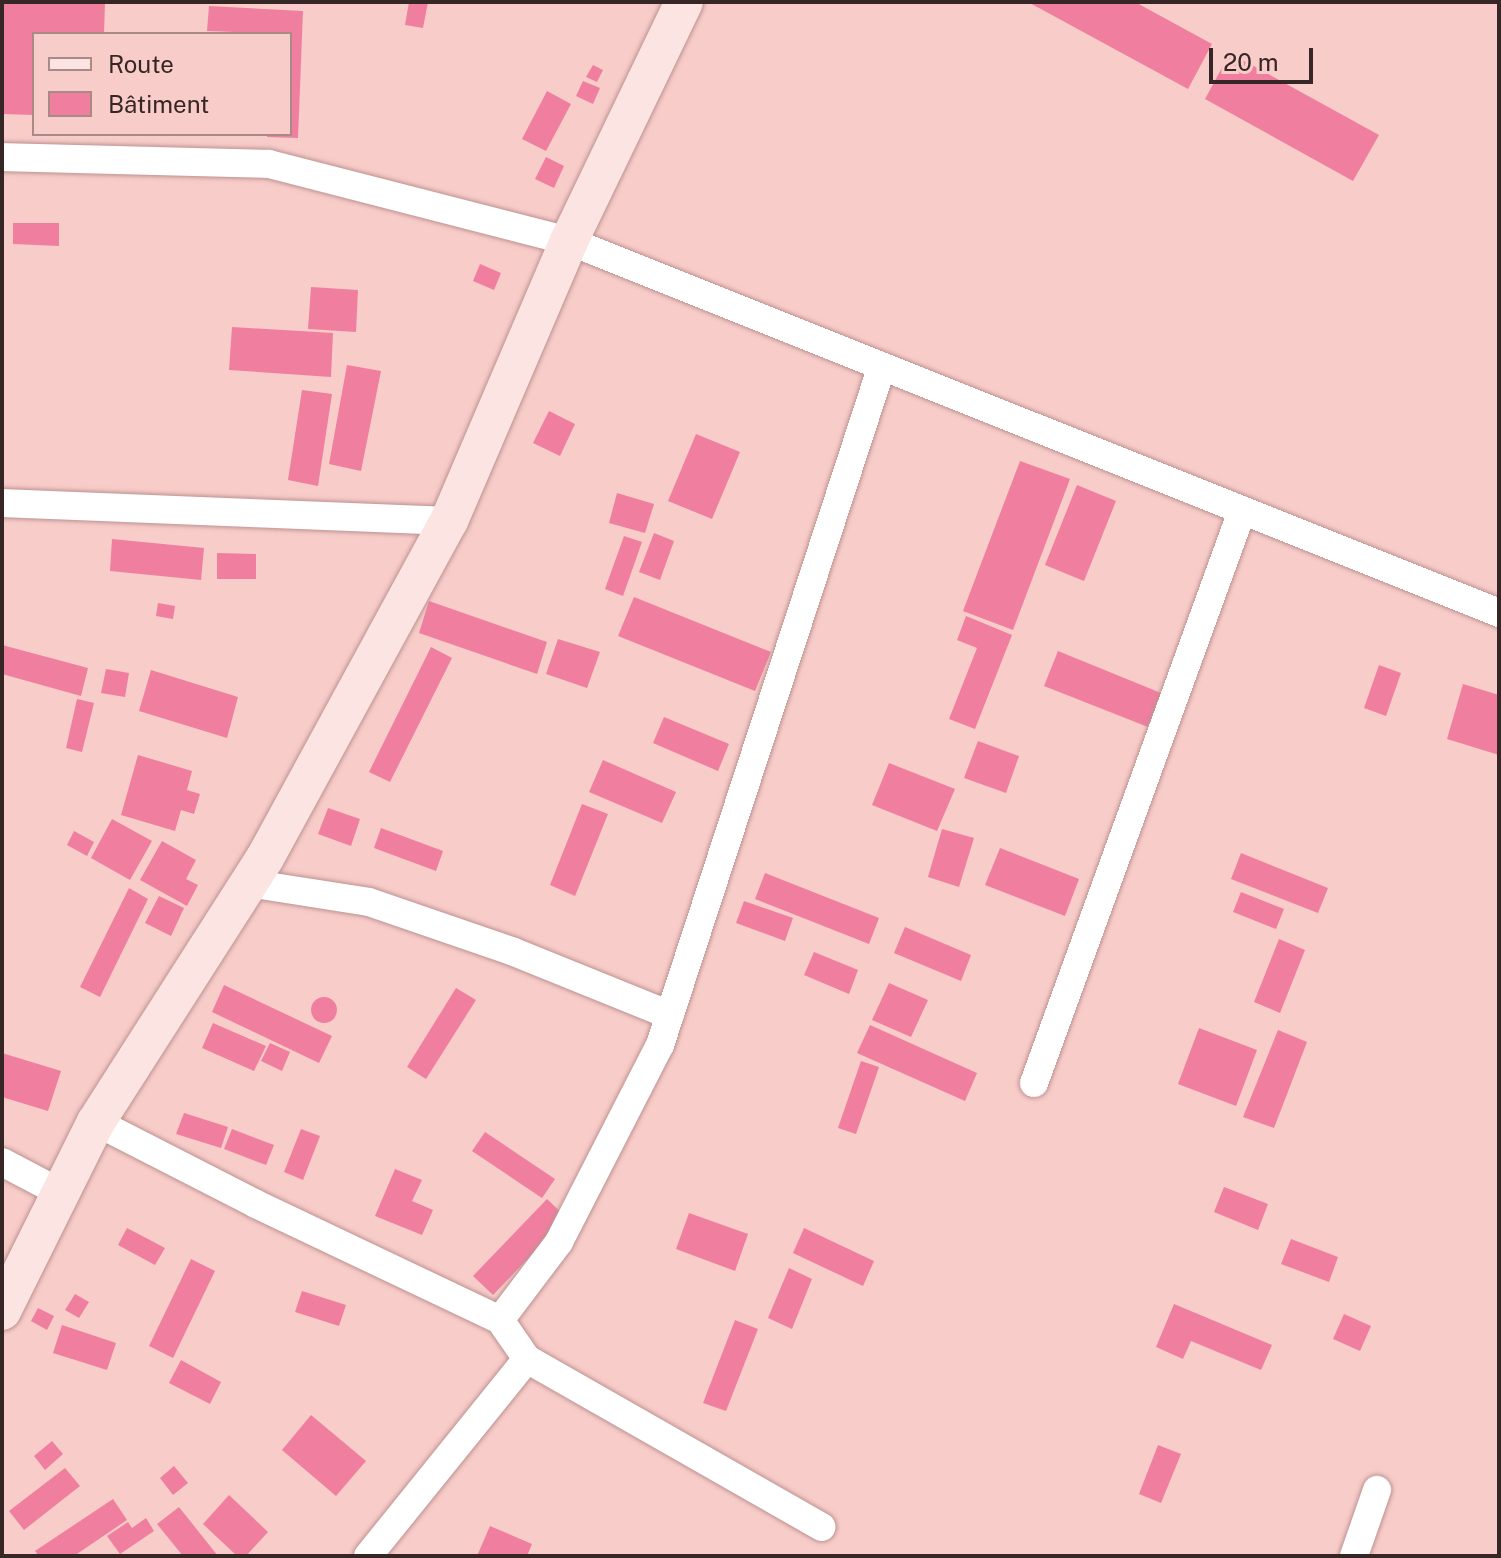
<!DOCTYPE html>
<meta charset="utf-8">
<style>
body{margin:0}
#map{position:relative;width:1501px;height:1558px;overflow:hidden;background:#f8ccc9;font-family:"Public Sans",sans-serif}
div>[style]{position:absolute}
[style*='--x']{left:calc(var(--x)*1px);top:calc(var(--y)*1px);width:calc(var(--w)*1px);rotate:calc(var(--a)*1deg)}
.building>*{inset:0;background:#f07f9f}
.round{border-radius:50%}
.roads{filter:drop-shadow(0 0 2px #bc9290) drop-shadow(0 0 2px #bc9290)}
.street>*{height:28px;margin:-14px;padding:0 14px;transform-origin:14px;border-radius:14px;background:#fff}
.secondary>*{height:38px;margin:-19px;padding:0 19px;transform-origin:19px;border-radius:19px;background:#fbe4e2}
span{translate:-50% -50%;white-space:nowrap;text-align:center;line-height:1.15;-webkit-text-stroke:6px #f8ccc9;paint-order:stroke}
.frame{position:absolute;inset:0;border:4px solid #362625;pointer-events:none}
.legend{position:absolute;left:32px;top:32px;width:260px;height:104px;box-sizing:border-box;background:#f8ccc9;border:2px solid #aa8a87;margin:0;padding:10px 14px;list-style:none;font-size:24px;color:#362625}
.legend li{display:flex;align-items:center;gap:16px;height:40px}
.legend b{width:40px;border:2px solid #aa8a87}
.scale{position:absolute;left:1209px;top:48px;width:104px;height:36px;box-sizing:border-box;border:4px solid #362625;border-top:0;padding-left:10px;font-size:24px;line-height:28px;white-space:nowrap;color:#362625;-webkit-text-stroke:6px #f8ccc9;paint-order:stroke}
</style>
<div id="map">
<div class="building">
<i style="clip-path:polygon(2px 2px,105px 2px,104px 34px,34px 34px,34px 115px,2px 114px)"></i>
<i style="clip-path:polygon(409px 2px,428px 2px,423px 28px,405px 25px)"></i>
<i style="clip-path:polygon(1028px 2px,1135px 2px,1212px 44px,1188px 89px)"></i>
<i style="clip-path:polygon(209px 6px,303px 11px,298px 138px,267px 137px,267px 134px,290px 134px,290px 34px,207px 31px)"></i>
<i style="clip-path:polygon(1230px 53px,1379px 135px,1353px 181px,1205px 99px)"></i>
<i style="clip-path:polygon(593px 65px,603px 70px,597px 82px,586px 77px)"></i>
<i style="clip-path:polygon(583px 81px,600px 88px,593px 104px,576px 96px)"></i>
<i style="clip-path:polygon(547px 91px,571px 104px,546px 151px,522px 139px)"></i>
<i style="clip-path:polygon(546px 157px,564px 166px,554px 188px,535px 179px)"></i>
<i style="clip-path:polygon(13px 223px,59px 223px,59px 246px,13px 244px)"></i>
<i style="clip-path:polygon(480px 264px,501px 273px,494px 290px,473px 281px)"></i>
<i style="clip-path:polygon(311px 287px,358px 290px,356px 332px,308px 329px)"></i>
<i style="clip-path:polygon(232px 327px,333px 333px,331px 377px,229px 370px)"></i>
<i style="clip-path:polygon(347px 365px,381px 371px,361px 471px,329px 464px)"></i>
<i style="clip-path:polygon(302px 390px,332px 394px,318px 486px,288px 480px)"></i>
<i style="clip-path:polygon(549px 411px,575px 424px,560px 456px,533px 443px)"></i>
<i style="clip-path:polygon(696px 434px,740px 452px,712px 519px,668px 501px)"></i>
<i style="clip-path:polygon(1020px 461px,1070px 479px,1013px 630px,963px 611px)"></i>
<i style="clip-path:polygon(1077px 485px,1116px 501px,1084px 581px,1045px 565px)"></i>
<i style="clip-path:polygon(617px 493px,654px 504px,645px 533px,609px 523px)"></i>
<i style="clip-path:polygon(654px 533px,674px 541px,660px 580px,639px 572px)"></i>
<i style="clip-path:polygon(624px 536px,642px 542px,623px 596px,605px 589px)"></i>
<i style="clip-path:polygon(112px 539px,204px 548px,201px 580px,110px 571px)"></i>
<i style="clip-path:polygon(217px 553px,256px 554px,256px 579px,217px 579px)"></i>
<i style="clip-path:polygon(634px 597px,771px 652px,755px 691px,618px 636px)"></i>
<i style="clip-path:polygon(429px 601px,547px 642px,537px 674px,419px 633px)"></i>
<i style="clip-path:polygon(158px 603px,175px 606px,173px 619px,156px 616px)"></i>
<i style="clip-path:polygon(966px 616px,1012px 635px,975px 729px,949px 719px,977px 648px,957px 640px)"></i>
<i style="clip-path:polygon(558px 639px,600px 652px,587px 688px,546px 674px)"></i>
<i style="clip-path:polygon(2px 645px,88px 668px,81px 696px,2px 674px)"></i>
<i style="clip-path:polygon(431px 647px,452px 658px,390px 782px,369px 772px)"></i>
<i style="clip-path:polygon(1058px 651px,1161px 693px,1148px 727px,1044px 686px)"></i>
<i style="clip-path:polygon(1379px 665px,1401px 673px,1386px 716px,1364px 708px)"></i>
<i style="clip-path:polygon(106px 669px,129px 673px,125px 697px,101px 693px)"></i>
<i style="clip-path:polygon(151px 670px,238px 697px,227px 738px,139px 711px)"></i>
<i style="clip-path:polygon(1463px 684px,1499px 695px,1499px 755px,1447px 739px)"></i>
<i style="clip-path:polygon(77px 699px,94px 703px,82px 752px,66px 748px)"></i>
<i style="clip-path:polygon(664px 717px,729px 744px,718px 771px,653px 743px)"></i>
<i style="clip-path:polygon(978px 741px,1019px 756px,1006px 793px,964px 778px)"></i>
<i style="clip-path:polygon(138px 755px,192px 771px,187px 790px,200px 794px,194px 814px,181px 810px,175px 831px,121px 815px)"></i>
<i style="clip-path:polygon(603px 760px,676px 792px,662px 823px,589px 792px)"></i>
<i style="clip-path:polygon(889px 763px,955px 789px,937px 831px,872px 805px)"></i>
<i style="clip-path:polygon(582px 804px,608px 814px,575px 896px,550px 885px)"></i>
<i style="clip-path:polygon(328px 808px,360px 819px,351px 846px,318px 834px)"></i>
<i style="clip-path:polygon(112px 819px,152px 841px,130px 880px,91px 858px)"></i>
<i style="clip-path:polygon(381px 828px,443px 851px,436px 871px,374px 848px)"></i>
<i style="clip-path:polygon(942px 829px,974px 838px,959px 887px,928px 877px)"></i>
<i style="clip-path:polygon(74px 831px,94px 842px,87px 856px,67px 845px)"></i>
<i style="clip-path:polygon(162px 841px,196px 860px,186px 879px,198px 885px,187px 906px,140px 880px)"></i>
<i style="clip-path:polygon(1000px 848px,1079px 879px,1065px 916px,985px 885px)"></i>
<i style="clip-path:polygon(1241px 853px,1328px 888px,1318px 913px,1231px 879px)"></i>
<i style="clip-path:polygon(765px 873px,879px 918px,869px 944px,755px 899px)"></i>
<i style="clip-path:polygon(129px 888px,148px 899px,100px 997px,80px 987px)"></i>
<i style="clip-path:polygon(1241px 892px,1284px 909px,1276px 929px,1233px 912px)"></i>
<i style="clip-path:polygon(159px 896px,184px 908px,171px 936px,145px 923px)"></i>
<i style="clip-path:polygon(744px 901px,793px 918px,785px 941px,736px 923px)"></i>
<i style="clip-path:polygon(905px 927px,971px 955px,961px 981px,894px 953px)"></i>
<i style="clip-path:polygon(1279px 939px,1305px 950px,1280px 1013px,1254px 1002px)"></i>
<i style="clip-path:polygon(814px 952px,858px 970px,849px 994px,804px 975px)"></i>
<i style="clip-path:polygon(889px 983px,928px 1000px,911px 1037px,872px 1020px)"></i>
<i style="clip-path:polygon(224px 985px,332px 1036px,319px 1063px,212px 1012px)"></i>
<i style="clip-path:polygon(456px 988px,476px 1000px,426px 1079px,407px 1067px)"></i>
<i class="round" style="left:311px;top:997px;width:26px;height:26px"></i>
<i style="clip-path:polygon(213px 1023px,266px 1046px,254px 1071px,202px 1048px)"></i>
<i style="clip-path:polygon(870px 1025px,977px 1073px,965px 1101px,857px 1053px)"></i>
<i style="clip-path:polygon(1199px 1028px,1257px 1050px,1236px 1106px,1178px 1084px)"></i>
<i style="clip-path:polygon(1278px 1030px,1307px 1042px,1274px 1128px,1243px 1117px)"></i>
<i style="clip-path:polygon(270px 1043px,290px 1052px,282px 1071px,261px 1061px)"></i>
<i style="clip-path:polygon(2px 1053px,61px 1071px,48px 1111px,2px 1097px)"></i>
<i style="clip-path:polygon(861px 1061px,879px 1067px,856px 1134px,838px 1128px)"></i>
<i style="clip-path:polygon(184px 1113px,228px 1127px,221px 1148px,176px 1134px)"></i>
<i style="clip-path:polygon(232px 1129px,274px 1145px,266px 1165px,224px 1149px)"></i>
<i style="clip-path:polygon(301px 1129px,320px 1136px,303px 1180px,284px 1172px)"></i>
<i style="clip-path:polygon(485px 1132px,555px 1179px,542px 1198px,472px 1151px)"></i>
<i style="clip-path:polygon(395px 1169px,422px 1180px,412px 1201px,433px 1210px,422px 1235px,375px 1216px)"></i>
<i style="clip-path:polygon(1224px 1187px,1268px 1204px,1258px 1230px,1214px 1212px)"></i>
<i style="clip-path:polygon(547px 1199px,567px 1218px,493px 1295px,473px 1276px)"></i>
<i style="clip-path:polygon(689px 1213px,748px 1234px,735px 1271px,676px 1249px)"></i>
<i style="clip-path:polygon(127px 1228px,165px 1248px,155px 1265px,118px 1245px)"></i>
<i style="clip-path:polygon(804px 1228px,874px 1261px,863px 1286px,793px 1253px)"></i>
<i style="clip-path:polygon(1291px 1239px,1338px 1257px,1329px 1282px,1281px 1264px)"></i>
<i style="clip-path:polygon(191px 1259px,215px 1271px,173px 1358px,149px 1346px)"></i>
<i style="clip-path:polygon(789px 1268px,812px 1279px,792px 1329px,768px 1318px)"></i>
<i style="clip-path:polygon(302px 1291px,346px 1305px,339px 1326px,295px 1312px)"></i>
<i style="clip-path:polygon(75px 1294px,89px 1302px,79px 1318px,65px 1310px)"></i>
<i style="clip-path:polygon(1174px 1304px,1272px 1345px,1261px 1370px,1191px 1341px,1183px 1359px,1156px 1347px)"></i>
<i style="clip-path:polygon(38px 1308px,54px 1316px,47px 1330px,31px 1321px)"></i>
<i style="clip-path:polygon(1344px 1314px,1371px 1326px,1360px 1351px,1333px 1339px)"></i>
<i style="clip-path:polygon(735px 1320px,758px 1329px,726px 1411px,703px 1403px)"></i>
<i style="clip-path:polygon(62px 1325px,116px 1343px,107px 1370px,53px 1353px)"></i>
<i style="clip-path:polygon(181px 1360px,221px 1382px,210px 1404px,169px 1383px)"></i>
<i style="clip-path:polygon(311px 1415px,366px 1461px,336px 1496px,282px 1450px)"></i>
<i style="clip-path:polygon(52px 1441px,63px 1454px,45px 1470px,34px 1456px)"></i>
<i style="clip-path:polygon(1158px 1445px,1181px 1454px,1161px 1503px,1139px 1494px)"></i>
<i style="clip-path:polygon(174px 1466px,188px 1483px,173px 1495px,160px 1478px)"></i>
<i style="clip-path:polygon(65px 1468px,80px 1486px,24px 1530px,9px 1511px)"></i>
<i style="clip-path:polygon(229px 1495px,268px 1532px,246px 1556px,237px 1556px,203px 1524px)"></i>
<i style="clip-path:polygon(113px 1499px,127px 1520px,74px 1556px,39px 1556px,35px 1551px)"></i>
<i style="clip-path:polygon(179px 1507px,218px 1556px,183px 1556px,157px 1524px)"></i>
<i style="clip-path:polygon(146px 1518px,154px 1531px,120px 1554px,107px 1536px,128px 1522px,132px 1528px)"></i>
<i style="clip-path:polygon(490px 1526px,532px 1544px,527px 1556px,477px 1556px)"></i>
</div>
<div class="roads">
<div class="street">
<i style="--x:2;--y:157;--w:267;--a:1.5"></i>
<i style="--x:269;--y:164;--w:310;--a:14.4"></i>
<i style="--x:569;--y:241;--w:1002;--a:21.8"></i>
<i style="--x:2;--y:503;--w:447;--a:2.3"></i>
<i style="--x:248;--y:883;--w:122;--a:8.9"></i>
<i style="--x:369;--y:902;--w:153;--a:19"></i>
<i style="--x:514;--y:952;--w:168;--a:22"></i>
<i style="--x:1034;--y:1083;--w:609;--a:-70.02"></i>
<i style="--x:96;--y:1122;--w:180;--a:27.1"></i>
<i style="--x:256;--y:1204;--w:270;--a:25.4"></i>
<i style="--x:500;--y:1320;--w:47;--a:55.3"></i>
<i style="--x:527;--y:1359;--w:339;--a:29.7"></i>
<i style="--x:2;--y:1162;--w:69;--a:27.7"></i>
<i style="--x:500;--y:1320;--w:98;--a:-52.9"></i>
<i style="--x:559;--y:1242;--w:221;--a:-62.9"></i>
<i style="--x:660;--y:1045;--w:711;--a:-71.9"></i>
<i style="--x:368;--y:1556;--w:253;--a:-51.1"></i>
<i style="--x:1354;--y:1556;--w:70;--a:-70.8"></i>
</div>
<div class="secondary">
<i style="--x:2;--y:1311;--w:211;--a:-63.6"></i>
<i style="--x:96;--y:1122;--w:313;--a:-57.4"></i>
<i style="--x:265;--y:858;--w:384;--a:-61.4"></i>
<i style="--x:449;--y:521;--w:305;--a:-66.8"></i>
<i style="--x:569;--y:241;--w:265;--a:-64.3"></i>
</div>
</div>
<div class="frame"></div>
<ul class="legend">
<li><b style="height:10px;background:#fbe4e2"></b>Route</li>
<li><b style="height:22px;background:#f07f9f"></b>Bâtiment</li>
</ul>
<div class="scale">20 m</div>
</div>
